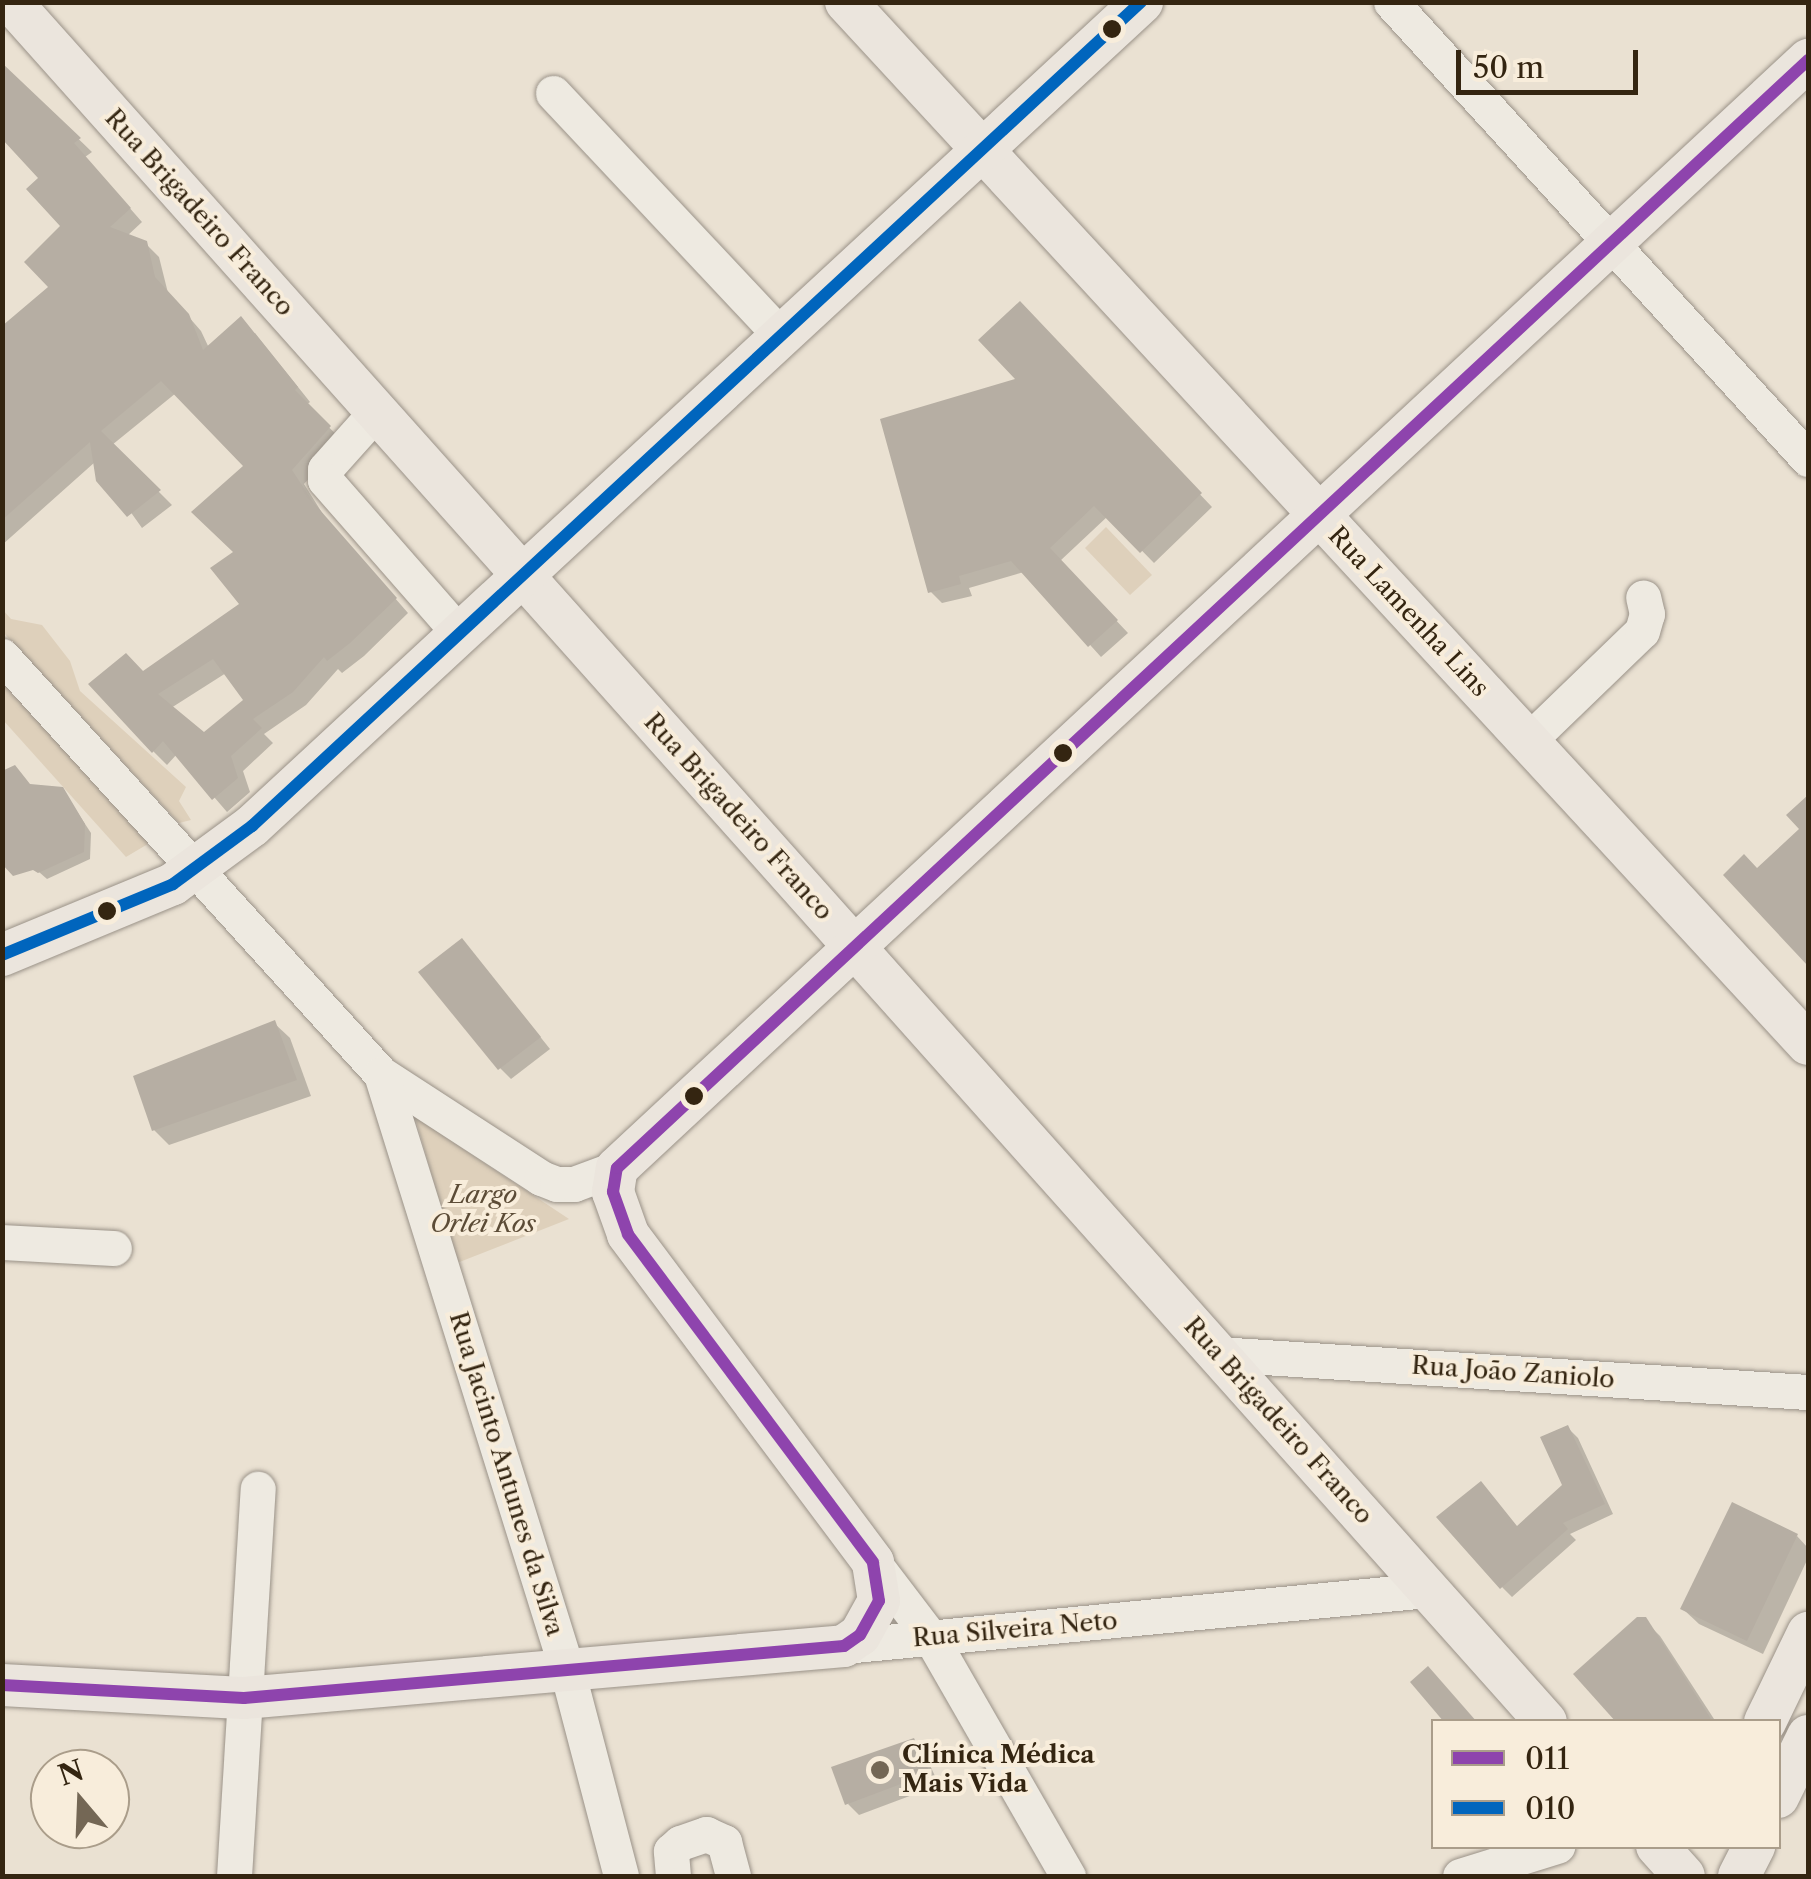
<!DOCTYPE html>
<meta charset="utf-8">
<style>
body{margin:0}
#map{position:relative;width:1811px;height:1879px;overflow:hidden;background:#eae1d2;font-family:"Libre Caslon Text",serif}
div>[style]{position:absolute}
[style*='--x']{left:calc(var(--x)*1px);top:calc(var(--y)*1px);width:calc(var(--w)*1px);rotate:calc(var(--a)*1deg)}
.green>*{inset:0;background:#ded0bb}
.shadow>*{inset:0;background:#0003}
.building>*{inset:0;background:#b6aea3}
.roads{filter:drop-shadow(0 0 2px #9a9288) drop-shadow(0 0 2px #9a9288)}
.minor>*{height:35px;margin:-17.5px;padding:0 17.5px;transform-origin:17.5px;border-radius:17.5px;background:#eeeae1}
.major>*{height:42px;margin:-21px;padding:0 21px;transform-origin:21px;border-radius:21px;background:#ebe5dd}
.bus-1>*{height:12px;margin:-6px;padding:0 6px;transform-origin:6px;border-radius:6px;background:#8e44ad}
.bus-2>*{height:12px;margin:-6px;padding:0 6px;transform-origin:6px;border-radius:6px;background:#0065bd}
.dots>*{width:28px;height:28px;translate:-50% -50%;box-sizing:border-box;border:5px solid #f8eddb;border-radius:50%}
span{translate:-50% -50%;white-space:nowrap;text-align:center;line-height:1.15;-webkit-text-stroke:8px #f8eddb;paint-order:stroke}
.street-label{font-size:25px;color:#342511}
.park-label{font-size:25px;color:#5c4c37;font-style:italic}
.poi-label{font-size:25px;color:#342511;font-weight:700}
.left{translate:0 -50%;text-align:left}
.frame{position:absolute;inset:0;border:5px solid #342511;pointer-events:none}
.legend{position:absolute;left:1431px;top:1719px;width:350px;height:130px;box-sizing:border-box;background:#f8eddb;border:2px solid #aa9d8a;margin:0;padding:12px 18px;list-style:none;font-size:30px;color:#342511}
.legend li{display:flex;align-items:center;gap:20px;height:50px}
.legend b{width:50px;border:2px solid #aa9d8a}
.north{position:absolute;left:30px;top:1749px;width:100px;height:100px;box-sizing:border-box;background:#f8eddb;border:2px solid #aa9d8a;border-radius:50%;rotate:341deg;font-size:28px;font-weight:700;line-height:40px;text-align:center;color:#342511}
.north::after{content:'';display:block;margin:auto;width:35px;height:45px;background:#746755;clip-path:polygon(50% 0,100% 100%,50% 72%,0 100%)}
.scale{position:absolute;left:1456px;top:50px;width:182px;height:45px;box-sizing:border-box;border:5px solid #342511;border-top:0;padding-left:12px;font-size:30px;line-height:35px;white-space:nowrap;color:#342511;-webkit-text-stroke:8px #f8eddb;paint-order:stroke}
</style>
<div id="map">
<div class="green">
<i style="clip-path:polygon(1106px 527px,1152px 575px,1130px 595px,1085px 548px)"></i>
<i style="clip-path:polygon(2px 609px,11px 619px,42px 625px,70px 661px,80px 691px,186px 787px,179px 801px,191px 820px,179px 823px,3px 632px)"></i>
<i style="clip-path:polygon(2px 647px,173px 829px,126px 857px,3px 720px)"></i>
<i style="clip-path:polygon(415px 1117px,569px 1219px,457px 1263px)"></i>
</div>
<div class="shadow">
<i style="clip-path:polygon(evenodd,2px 65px,92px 152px,85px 157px,142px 222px,127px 236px,145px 243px,159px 257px,168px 293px,201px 331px,209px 348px,255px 333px,310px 402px,306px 405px,343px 441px,304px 484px,326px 519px,408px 613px,364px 656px,342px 673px,338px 669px,306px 705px,264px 734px,273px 743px,243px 771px,250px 792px,227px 812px,177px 754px,167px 765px,153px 751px,143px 674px,242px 605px,236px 553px,247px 466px,176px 393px,112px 445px,172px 505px,142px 528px,95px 462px,2px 545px,2px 330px,52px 287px,64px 226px,2px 65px,226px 673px,247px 701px,204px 735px,171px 708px,226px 673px)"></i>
<i style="clip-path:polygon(1020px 305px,1212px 507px,1154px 563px,1108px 516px,1060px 561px,1128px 633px,1101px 657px,1024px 572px,969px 588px,972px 596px,942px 603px,930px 591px,1019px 380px)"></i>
<i style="clip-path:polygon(31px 787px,62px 789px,91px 833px,90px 859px,47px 879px,31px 865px)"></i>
<i style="clip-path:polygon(1808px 798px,1808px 963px,1726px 875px,1758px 872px,1803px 830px,1790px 816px)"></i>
<i style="clip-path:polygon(473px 953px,550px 1049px,511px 1079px,500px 1068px)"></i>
<i style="clip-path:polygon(274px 1023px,290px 1038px,311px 1096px,169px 1145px,154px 1130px)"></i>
<i style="clip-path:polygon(1568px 1428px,1578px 1438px,1613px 1514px,1570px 1534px,1576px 1540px,1512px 1597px,1502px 1587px,1518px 1528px,1565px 1486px)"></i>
<i style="clip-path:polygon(1797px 1536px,1808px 1548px,1808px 1558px,1763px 1654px,1699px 1624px,1683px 1609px)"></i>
<i style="clip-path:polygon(1644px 1620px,1660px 1636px,1716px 1722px,1619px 1722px)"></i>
<i style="clip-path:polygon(913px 1740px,924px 1752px,939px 1785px,859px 1815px,848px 1804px)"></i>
</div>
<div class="building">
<i style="clip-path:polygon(evenodd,2px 63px,81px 138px,74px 143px,131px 208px,110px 227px,147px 241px,155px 277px,189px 314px,203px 350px,241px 316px,298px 387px,295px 390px,331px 426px,292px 470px,313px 502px,397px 598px,350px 643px,327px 661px,324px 657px,293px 692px,253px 719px,262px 728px,231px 756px,238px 778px,212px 800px,163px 741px,152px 753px,88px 684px,126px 653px,143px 671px,239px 604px,210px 568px,233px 552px,191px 512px,243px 466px,161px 381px,101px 431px,161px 490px,127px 517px,96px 481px,90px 442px,2px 520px,2px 326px,48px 287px,24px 262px,60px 226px,26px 189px,38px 178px,2px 139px,2px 63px,213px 659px,243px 700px,204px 732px,158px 694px,213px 659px)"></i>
<i style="clip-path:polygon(1020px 301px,1202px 493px,1140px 553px,1094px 506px,1050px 548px,1118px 620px,1088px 647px,1011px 561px,959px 576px,961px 584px,928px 593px,880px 419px,1015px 379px,978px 340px)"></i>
<i style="clip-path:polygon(15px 765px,30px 784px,63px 787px,85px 824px,84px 852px,38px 873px,33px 870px,13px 876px,2px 864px,2px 771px)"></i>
<i style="clip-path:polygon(1808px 795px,1808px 966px,1723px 875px,1744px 854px,1757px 868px,1799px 829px,1786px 815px)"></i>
<i style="clip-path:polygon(462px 938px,541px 1037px,498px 1070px,418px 972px)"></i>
<i style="clip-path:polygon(275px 1020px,297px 1080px,152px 1131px,133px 1076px)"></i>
<i style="clip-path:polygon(1568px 1425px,1605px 1504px,1563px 1523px,1568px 1529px,1500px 1589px,1436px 1517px,1481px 1481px,1517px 1526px,1562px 1485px,1540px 1437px)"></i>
<i style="clip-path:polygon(1732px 1502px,1798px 1534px,1747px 1641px,1680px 1609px)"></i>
<i style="clip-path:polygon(1637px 1617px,1646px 1617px,1713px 1722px,1616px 1722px,1573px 1674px)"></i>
<i style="clip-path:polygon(1428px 1666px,1477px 1722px,1444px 1722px,1410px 1682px)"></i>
<i style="clip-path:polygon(914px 1738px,930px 1773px,845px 1805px,831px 1767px)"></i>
</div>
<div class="roads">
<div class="minor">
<i style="--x:1391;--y:2;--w:619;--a:47.62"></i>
<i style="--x:553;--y:93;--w:333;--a:46.8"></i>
<i style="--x:376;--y:412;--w:76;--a:131.8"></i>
<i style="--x:325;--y:469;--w:11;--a:90"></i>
<i style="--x:325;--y:480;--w:205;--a:48.8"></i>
<i style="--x:2;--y:656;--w:564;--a:47.8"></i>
<i style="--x:381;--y:1074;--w:191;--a:33"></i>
<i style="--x:541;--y:1178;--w:17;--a:21"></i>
<i style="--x:557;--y:1184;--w:17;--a:0"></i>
<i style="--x:574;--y:1184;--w:46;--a:-20.4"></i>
<i style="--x:1528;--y:741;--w:158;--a:-44"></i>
<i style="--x:1642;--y:631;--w:18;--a:-74"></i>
<i style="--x:1647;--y:614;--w:17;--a:-103"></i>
<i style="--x:381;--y:1074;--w:624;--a:72.67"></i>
<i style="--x:567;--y:1670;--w:213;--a:75.3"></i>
<i style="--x:2;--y:1242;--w:112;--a:3.1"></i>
<i style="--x:1218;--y:1354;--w:591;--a:3.69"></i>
<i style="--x:873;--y:1562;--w:96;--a:52.7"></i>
<i style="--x:931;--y:1638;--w:275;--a:60.1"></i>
<i style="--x:844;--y:1646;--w:587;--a:-5.48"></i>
<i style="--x:234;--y:1876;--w:388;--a:-86.5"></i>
<i style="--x:673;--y:1876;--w:25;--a:-95"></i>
<i style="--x:671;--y:1851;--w:12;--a:-42"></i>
<i style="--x:680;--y:1843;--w:28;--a:-19"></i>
<i style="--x:706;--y:1834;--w:20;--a:24"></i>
<i style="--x:724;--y:1842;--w:35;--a:75"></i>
<i style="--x:1460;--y:1876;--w:102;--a:-17.2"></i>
</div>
<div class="major">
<i style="--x:11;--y:2;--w:2305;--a:48.25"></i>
<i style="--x:846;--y:2;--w:1418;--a:47.29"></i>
<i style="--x:2;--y:955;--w:185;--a:-22.5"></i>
<i style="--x:173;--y:884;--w:98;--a:-36.3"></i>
<i style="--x:252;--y:826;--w:1213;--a:-42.79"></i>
<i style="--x:2;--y:1685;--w:242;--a:3.1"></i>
<i style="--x:244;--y:1698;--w:602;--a:-4.95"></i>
<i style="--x:844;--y:1646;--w:19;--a:-35"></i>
<i style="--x:860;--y:1635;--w:39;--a:-61"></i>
<i style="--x:879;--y:1601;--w:39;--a:-99"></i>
<i style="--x:873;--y:1562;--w:409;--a:-126.8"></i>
<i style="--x:628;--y:1234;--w:45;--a:-109.7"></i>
<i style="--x:613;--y:1192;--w:24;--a:-81"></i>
<i style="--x:617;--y:1168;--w:1627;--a:-42.93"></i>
<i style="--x:1765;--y:1722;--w:99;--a:-64.2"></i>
<i style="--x:1778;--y:1797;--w:68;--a:-63.8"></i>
<i style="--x:1657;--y:1846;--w:40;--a:48"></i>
<i style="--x:1739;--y:1876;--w:34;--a:-63"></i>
</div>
</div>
<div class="bus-1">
<i style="--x:2;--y:1685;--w:242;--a:3.1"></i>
<i style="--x:244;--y:1698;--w:602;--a:-4.95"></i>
<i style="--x:844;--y:1646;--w:19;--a:-35"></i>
<i style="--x:860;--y:1635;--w:39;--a:-61"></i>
<i style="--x:879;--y:1601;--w:39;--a:-99"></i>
<i style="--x:873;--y:1562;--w:409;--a:-126.8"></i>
<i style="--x:628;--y:1234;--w:45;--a:-109.7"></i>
<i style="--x:613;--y:1192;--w:24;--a:-81"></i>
<i style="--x:617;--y:1168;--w:1627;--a:-42.93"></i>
</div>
<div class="bus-2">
<i style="--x:2;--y:955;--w:185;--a:-22.5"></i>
<i style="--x:173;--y:884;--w:98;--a:-36.3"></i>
<i style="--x:252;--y:826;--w:1212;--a:-42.83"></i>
</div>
<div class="dots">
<i style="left:1112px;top:29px;background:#342511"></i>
<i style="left:1063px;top:753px;background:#342511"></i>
<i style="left:107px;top:911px;background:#342511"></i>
<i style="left:694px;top:1096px;background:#342511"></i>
<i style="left:880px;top:1770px;background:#746755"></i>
</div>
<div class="street-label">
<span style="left:199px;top:213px;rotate:48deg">Rua Brigadeiro Franco</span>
<span style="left:1408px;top:612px;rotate:47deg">Rua Lamenha Lins</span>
<span style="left:738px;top:817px;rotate:48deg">Rua Brigadeiro Franco</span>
<span style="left:1513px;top:1373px;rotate:4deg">Rua João Zaniolo</span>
<span style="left:1278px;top:1421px;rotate:48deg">Rua Brigadeiro Franco</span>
<span style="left:506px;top:1474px;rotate:73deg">Rua Jacinto Antunes da Silva</span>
<span style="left:1015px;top:1630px;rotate:-5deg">Rua Silveira Neto</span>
</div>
<div class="park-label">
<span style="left:483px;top:1210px">Largo<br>Orlei Kos</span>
</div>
<div class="poi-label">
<span class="left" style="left:902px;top:1770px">Clínica Médica<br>Mais Vida</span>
</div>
<div class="frame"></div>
<ul class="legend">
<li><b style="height:12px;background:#8e44ad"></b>011</li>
<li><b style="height:12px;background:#0065bd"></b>010</li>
</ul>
<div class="north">N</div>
<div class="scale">50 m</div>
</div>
